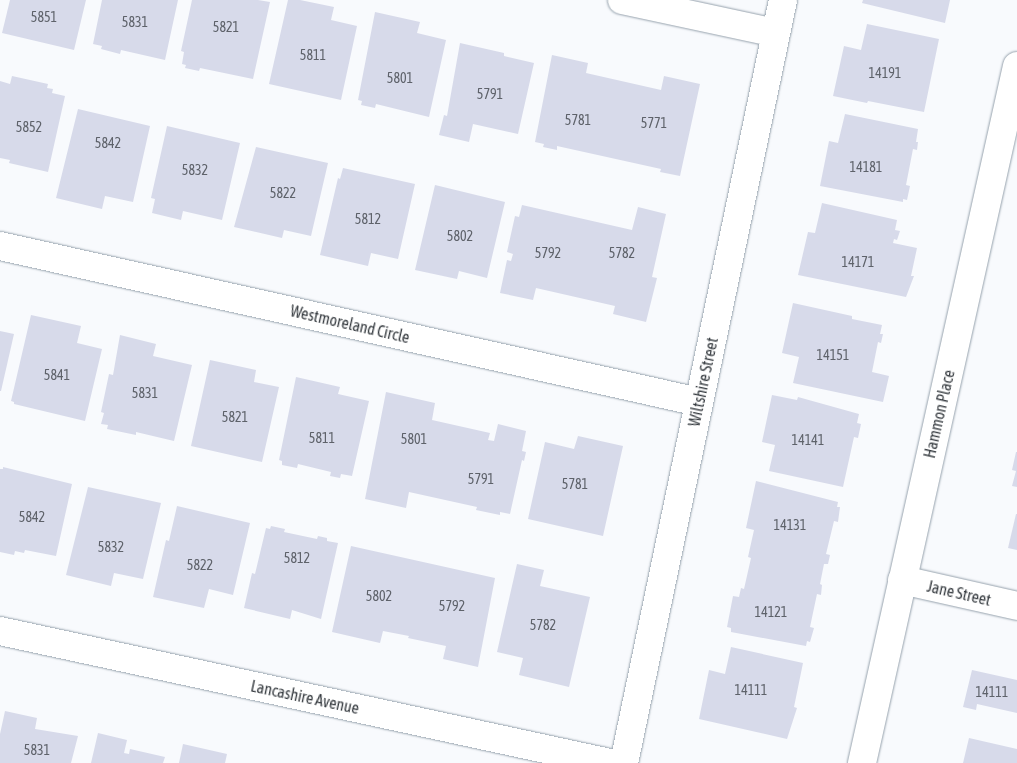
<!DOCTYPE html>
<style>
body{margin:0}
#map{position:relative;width:1017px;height:763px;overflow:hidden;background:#f8fafd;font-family:"Asap Condensed",sans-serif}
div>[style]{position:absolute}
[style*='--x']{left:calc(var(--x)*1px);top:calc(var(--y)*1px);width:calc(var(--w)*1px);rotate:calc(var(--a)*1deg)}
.building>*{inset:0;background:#d7daea}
.roads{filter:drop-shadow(0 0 1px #96a2ad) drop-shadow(0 0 1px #96a2ad)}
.minor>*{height:28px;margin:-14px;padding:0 14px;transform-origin:14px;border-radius:14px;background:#fff}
span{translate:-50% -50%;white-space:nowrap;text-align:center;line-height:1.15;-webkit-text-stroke:4px #fff;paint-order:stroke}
.number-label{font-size:14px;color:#5e626a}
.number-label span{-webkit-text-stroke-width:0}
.street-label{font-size:16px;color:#353a3f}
</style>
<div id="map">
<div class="building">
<i style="clip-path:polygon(10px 0,86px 0,74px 50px,2px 33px)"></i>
<i style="clip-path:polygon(102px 0,178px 0,165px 60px,121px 50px,120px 54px,101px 49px,102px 46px,93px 44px)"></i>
<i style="clip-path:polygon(192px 0,258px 0,270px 2px,253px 79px,200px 68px,199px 71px,185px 68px,186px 65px,182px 64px,184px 52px,181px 51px)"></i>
<i style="clip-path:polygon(288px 0,300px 0,334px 7px,331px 20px,357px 26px,341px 100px,269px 84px)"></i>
<i style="clip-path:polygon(863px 0,950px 0,945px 23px,862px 3px)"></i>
<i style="clip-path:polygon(375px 12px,420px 22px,417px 33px,446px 40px,429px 117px,376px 104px,375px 108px,361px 105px,362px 101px,358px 100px)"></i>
<i style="clip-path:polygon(867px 24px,939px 39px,924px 112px,868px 101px,867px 103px,833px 96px,844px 46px,861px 50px)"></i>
<i style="clip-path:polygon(460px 43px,504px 53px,504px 56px,534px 63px,518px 134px,473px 124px,469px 142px,439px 135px,444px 115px,447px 116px)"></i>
<i style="clip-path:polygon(552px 55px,588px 63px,586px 73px,661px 90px,664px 76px,700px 84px,680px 176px,660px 172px,661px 169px,557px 146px,557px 150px,543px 147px,544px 144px,535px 142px)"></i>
<i style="clip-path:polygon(12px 76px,48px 84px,47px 88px,53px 89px,52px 93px,65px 96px,48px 172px,9px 163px,10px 160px,0 158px,0 81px,10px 84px)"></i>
<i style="clip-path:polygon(78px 109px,150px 126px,133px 202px,105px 196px,102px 209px,56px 198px)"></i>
<i style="clip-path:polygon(845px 114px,918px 129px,916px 142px,918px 142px,917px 150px,913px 149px,906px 185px,910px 186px,907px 200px,903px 199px,903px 202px,820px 186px,829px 141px,838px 143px)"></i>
<i style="clip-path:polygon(167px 126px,240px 143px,222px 220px,183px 211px,181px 220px,152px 213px,155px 199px,151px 198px)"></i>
<i style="clip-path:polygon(256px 147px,328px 163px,311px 236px,284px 230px,282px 238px,234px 227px)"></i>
<i style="clip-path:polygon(343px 168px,415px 184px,398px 259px,371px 253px,368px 266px,320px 255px,338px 178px,340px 179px)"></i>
<i style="clip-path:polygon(435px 185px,505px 202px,487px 278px,459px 271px,457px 279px,415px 270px)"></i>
<i style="clip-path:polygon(822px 203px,897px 220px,895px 230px,900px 231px,897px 240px,894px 239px,893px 243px,917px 248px,911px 276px,914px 276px,906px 297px,798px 275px,808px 232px,815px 233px)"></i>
<i style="clip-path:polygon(522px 205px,632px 230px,638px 207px,666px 214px,652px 277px,657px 278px,646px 322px,613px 314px,615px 306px,536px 288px,533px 300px,500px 293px,507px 260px,511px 261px,513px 254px,507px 252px,515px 216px,519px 217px)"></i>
<i style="clip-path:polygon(793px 303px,852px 316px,852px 319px,882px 325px,880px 334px,883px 334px,881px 343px,878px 342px,872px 372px,889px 376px,883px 402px,793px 383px,799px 357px,782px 353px)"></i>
<i style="clip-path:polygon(31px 315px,81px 326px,77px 343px,102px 349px,85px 421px,14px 404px,14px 402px,11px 401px)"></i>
<i style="clip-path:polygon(0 331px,14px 334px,1px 391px,0 391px)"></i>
<i style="clip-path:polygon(120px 335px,156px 344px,153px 356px,192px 365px,174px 441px,136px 432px,136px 435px,107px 429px,108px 425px,101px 424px,104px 413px,101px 412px,109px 374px,113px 375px)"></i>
<i style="clip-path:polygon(210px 360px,256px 370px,254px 382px,279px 387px,262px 462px,191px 446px)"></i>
<i style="clip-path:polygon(296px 377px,340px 387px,338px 394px,369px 401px,352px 476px,341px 474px,340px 478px,330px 476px,331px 472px,298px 464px,297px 468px,282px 465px,282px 461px,279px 460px)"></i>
<i style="clip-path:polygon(386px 392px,435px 403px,432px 420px,490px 433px,488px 440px,494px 441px,498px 424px,526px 431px,522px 451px,526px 452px,524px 461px,522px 460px,510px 514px,500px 512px,500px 515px,476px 510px,477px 507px,409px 492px,406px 508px,365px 499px)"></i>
<i style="clip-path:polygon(772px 395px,797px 400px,798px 397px,859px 414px,857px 423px,861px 424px,858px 438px,854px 437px,843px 487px,769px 471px,775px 445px,762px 442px)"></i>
<i style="clip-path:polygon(578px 436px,623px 446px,603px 536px,528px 519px,545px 442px,574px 449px)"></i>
<i style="clip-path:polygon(1016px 452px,1017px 452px,1017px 487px,1012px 486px,1016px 471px,1012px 470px)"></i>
<i style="clip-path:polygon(3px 467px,72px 484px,56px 556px,25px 550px,24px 553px,15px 551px,14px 555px,0 552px,0 469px,3px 469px)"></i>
<i style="clip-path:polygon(756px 481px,838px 502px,837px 507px,840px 507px,838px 522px,834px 521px,826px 554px,830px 555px,828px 564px,824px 564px,820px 584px,822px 585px,821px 595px,817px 594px,810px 627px,814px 628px,810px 642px,807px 641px,806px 646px,731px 632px,731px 628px,727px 627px,733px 596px,739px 597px,741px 588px,744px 589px,751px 558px,748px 557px,754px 530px,746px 528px)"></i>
<i style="clip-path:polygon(88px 487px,161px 503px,143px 579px,114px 573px,111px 586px,66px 575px)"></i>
<i style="clip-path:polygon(177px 506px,250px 523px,233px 595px,209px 589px,204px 608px,153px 597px,166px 540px,169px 541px)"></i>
<i style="clip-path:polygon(1016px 514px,1017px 514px,1017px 550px,1008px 548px)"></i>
<i style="clip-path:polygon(271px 526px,285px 529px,284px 532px,317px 539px,318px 536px,327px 538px,327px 541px,338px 543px,321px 619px,292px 610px,290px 619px,244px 608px,252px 573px,255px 574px,266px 528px,270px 529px)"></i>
<i style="clip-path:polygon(351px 546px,495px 578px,478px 667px,443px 659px,446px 646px,408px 638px,409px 636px,383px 631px,380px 643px,332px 632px)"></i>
<i style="clip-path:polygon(517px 564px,544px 570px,540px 586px,590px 597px,569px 687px,519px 675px,523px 658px,497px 652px)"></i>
<i style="clip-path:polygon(731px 647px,803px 663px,794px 707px,797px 708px,787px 739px,699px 719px,709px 670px,725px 674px)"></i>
<i style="clip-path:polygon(972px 670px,1017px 680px,1017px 713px,977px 704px,976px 710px,963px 707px)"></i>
<i style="clip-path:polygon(5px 711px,37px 718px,35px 729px,78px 736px,71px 763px,0 763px,0 734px)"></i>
<i style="clip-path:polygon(98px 733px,127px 740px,124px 753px,129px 754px,130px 749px,165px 757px,163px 763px,91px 763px)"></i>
<i style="clip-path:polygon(969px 738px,1017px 749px,1017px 763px,963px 763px)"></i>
<i style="clip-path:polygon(183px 744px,227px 754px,225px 763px,179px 763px)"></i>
</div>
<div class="roads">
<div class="minor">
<i style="--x:622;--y:0;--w:157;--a:12.1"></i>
<i style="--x:0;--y:246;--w:716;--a:12.58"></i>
<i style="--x:902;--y:580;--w:118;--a:12.7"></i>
<i style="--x:0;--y:631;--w:624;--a:12.21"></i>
<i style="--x:624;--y:763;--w:779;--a:-78.23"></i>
<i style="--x:862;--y:763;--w:714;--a:-77.46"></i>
</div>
</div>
<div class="number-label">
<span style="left:44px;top:17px">5851</span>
<span style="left:135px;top:22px">5831</span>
<span style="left:226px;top:27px">5821</span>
<span style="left:313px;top:55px">5811</span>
<span style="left:885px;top:73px">14191</span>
<span style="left:400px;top:78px">5801</span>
<span style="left:490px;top:94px">5791</span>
<span style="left:578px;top:120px">5781</span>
<span style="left:654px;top:123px">5771</span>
<span style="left:29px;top:127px">5852</span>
<span style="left:108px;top:143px">5842</span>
<span style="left:866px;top:167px">14181</span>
<span style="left:195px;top:170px">5832</span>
<span style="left:283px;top:193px">5822</span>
<span style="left:368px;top:219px">5812</span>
<span style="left:460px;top:236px">5802</span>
<span style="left:548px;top:253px">5792</span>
<span style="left:622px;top:253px">5782</span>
<span style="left:858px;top:262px">14171</span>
<span style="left:833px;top:355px">14151</span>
<span style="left:57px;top:375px">5841</span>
<span style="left:145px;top:393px">5831</span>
<span style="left:235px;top:417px">5821</span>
<span style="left:322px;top:438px">5811</span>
<span style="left:414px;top:439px">5801</span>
<span style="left:808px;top:440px">14141</span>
<span style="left:481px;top:479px">5791</span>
<span style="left:575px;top:484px">5781</span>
<span style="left:32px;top:517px">5842</span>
<span style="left:790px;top:525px">14131</span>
<span style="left:111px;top:547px">5832</span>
<span style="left:297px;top:558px">5812</span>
<span style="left:200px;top:565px">5822</span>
<span style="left:379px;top:596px">5802</span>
<span style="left:452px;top:606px">5792</span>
<span style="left:771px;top:612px">14121</span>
<span style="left:543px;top:625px">5782</span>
<span style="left:751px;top:690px">14111</span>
<span style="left:992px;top:692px">14111</span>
<span style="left:37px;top:750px">5831</span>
</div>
<div class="street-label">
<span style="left:350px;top:324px;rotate:13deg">Westmoreland Circle</span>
<span style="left:703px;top:382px;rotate:-78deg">Wiltshire Street</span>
<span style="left:939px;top:414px;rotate:-77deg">Hammon Place</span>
<span style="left:959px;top:593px;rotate:13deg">Jane Street</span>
<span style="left:305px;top:697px;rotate:12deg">Lancashire Avenue</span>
</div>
</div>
